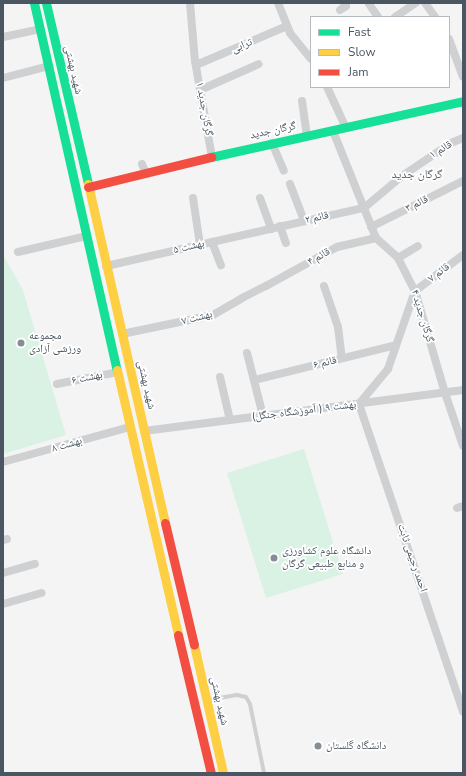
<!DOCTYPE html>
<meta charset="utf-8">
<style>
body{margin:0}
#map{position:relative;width:466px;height:776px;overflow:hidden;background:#f4f4f4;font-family:"Nunito Sans","Noto Naskh Arabic",sans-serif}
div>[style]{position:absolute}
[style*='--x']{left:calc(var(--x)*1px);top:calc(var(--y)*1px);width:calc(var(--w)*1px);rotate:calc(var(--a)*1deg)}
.green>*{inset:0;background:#d9f2e3}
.lane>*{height:4px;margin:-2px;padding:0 2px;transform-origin:2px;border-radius:2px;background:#ced0d2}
.street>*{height:8px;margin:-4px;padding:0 4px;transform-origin:4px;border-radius:4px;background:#ced0d2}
.fast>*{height:9px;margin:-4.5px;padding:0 4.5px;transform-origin:4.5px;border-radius:4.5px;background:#16e098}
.slow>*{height:9px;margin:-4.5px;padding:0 4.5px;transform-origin:4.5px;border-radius:4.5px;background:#ffcf43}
.jam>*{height:9px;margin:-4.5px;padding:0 4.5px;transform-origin:4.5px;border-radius:4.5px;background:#f24e42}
.dots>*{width:11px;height:11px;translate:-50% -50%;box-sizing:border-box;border:2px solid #fff;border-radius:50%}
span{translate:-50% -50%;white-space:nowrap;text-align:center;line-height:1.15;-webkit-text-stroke:3.5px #fff;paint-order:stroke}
.street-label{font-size:11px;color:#4a5661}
.poi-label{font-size:11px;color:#4a5661}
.left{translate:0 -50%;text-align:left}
.neighbourhood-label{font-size:12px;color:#5f6368}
.frame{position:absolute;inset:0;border:4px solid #4a5661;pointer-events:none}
.legend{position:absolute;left:310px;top:16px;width:140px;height:72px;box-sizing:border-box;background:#fff;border:1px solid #b7bbc0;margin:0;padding:5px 7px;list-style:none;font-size:12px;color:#4a5661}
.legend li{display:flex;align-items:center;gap:8px;height:20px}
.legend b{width:20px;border:1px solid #b7bbc0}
</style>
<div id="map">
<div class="green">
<i style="clip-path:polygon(3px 255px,23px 290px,66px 435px,3px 454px)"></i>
<i style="clip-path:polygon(304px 449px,343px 574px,266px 598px,227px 473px)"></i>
</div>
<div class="lane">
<i style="--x:208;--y:700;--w:29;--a:-10"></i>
<i style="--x:237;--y:695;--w:9;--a:13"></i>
<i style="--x:246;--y:697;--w:8;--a:60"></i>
<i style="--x:250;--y:704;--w:70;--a:78.5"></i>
</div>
<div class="street">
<i style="--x:190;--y:3;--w:58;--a:85.1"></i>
<i style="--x:195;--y:61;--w:97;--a:80"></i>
<i style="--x:278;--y:3;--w:32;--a:68"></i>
<i style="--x:290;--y:33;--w:33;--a:51"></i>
<i style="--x:425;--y:3;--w:17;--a:54"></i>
<i style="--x:369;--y:4;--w:16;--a:55"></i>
<i style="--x:340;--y:10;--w:7;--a:-34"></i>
<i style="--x:346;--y:6;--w:4;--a:-124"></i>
<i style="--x:395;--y:17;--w:25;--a:-34"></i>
<i style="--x:3;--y:37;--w:38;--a:-12"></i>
<i style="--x:449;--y:39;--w:40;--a:69.8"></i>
<i style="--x:196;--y:65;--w:99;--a:-23.2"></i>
<i style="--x:3;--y:78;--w:48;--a:-14.6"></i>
<i style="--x:327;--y:87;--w:45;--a:65.1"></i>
<i style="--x:200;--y:90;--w:64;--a:-23.8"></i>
<i style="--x:302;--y:101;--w:35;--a:82"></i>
<i style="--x:333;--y:131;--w:115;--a:68.1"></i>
<i style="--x:376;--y:238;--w:30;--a:42"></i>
<i style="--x:398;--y:258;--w:37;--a:63"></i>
<i style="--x:415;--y:291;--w:106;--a:73.6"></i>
<i style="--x:445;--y:393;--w:56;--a:71.2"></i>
<i style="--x:272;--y:143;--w:30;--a:67"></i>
<i style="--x:142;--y:164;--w:11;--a:68"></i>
<i style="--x:290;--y:184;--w:40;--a:69"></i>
<i style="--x:193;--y:198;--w:48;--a:81.5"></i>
<i style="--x:260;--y:198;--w:33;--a:70"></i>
<i style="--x:280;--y:226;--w:18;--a:71"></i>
<i style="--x:371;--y:227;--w:103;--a:-26.6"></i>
<i style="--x:212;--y:242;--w:25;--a:69"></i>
<i style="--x:18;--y:252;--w:71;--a:-13.1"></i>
<i style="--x:398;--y:258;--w:23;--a:-31"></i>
<i style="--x:106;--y:266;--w:264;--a:-12.7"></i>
<i style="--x:364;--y:208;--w:50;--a:-40.1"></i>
<i style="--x:402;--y:176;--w:59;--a:-34"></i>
<i style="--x:451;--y:143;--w:13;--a:-23"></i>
<i style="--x:324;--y:286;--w:43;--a:71.1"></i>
<i style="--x:338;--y:327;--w:31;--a:83"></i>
<i style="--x:415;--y:291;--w:83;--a:109.1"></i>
<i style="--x:388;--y:369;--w:45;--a:129.6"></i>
<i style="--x:359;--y:404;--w:325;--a:71.3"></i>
<i style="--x:415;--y:291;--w:60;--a:-36.9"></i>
<i style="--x:122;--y:334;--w:93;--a:-11.8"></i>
<i style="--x:213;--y:315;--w:34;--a:-30"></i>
<i style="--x:242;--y:298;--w:27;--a:-27"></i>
<i style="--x:266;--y:286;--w:81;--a:-28.8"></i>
<i style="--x:337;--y:247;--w:40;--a:-13"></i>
<i style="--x:247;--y:353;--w:65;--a:75.7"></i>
<i style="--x:220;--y:377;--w:44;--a:76.9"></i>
<i style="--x:254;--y:380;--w:146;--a:-13.8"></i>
<i style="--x:57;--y:384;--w:62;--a:-11.1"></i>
<i style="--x:144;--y:431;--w:322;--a:-7.3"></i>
<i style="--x:3;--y:462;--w:132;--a:-15.4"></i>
<i style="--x:457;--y:508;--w:6;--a:-18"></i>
<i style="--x:3;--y:540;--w:4;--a:-14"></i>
<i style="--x:3;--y:573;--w:33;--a:-16"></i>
<i style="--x:3;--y:604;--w:40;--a:-16"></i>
</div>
<div class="fast">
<i style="--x:34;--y:3;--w:376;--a:77.3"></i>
<i style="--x:46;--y:3;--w:186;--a:76.9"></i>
<i style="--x:211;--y:157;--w:258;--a:-12.5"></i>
</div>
<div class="slow">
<i style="--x:88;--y:184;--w:348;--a:77.2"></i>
<i style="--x:117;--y:370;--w:272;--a:77"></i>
<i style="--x:194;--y:645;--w:131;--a:77.2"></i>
</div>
<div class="jam">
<i style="--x:88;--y:187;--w:127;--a:-13.7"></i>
<i style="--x:165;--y:523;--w:125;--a:76.6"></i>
<i style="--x:178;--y:635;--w:142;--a:76.6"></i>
</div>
<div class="dots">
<i style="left:21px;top:343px;background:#868d94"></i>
<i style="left:274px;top:558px;background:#868d94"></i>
<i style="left:318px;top:746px;background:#868d94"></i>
</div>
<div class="street-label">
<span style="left:242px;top:46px;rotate:-23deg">ترابی</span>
<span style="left:73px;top:70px;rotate:77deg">شهید بهشتی</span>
<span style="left:204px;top:109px;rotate:80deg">گرگان جدید ۱</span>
<span style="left:273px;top:131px;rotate:-12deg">گرگان جدید</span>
<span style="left:441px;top:150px;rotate:-31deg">۱ قائم</span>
<span style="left:417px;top:204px;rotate:-26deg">۳ قائم</span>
<span style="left:317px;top:218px;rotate:-13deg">۲ قائم</span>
<span style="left:189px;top:247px;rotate:-13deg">بهشت ۵</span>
<span style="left:319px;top:257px;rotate:-29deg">قائم ۴</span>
<span style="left:439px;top:273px;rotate:-37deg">۷ قائم</span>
<span style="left:422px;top:316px;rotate:73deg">گرگان جدید ۴</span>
<span style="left:197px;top:318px;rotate:-14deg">بهشت ۷</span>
<span style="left:325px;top:363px;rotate:-13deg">قائم ۶</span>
<span style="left:87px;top:378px;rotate:-12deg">۶ بهشت</span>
<span style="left:146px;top:385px;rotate:77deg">شهید بهشتی</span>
<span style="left:304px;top:411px;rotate:-7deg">بهشت ۹ ( آموزشگاه جنگل)</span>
<span style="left:67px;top:445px;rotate:-16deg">۸ بهشت</span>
<span style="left:412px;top:558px;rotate:71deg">احمد رحیمی ثابت</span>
<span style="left:219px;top:701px;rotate:77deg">شهید بهشتی</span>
</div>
<div class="poi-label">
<span class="left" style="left:29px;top:343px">مجموعه<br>ورزشی آزادی</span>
<span class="left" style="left:282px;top:558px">دانشگاه علوم کشاورزی<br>و منابع طبیعی گرگان</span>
<span class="left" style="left:326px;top:746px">دانشگاه گلستان</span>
</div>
<div class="neighbourhood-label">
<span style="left:417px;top:175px">گرگان جدید</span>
</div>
<div class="frame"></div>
<ul class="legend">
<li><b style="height:5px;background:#16e098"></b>Fast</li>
<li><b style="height:5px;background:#ffcf43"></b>Slow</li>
<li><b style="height:5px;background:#f24e42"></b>Jam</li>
</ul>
</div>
